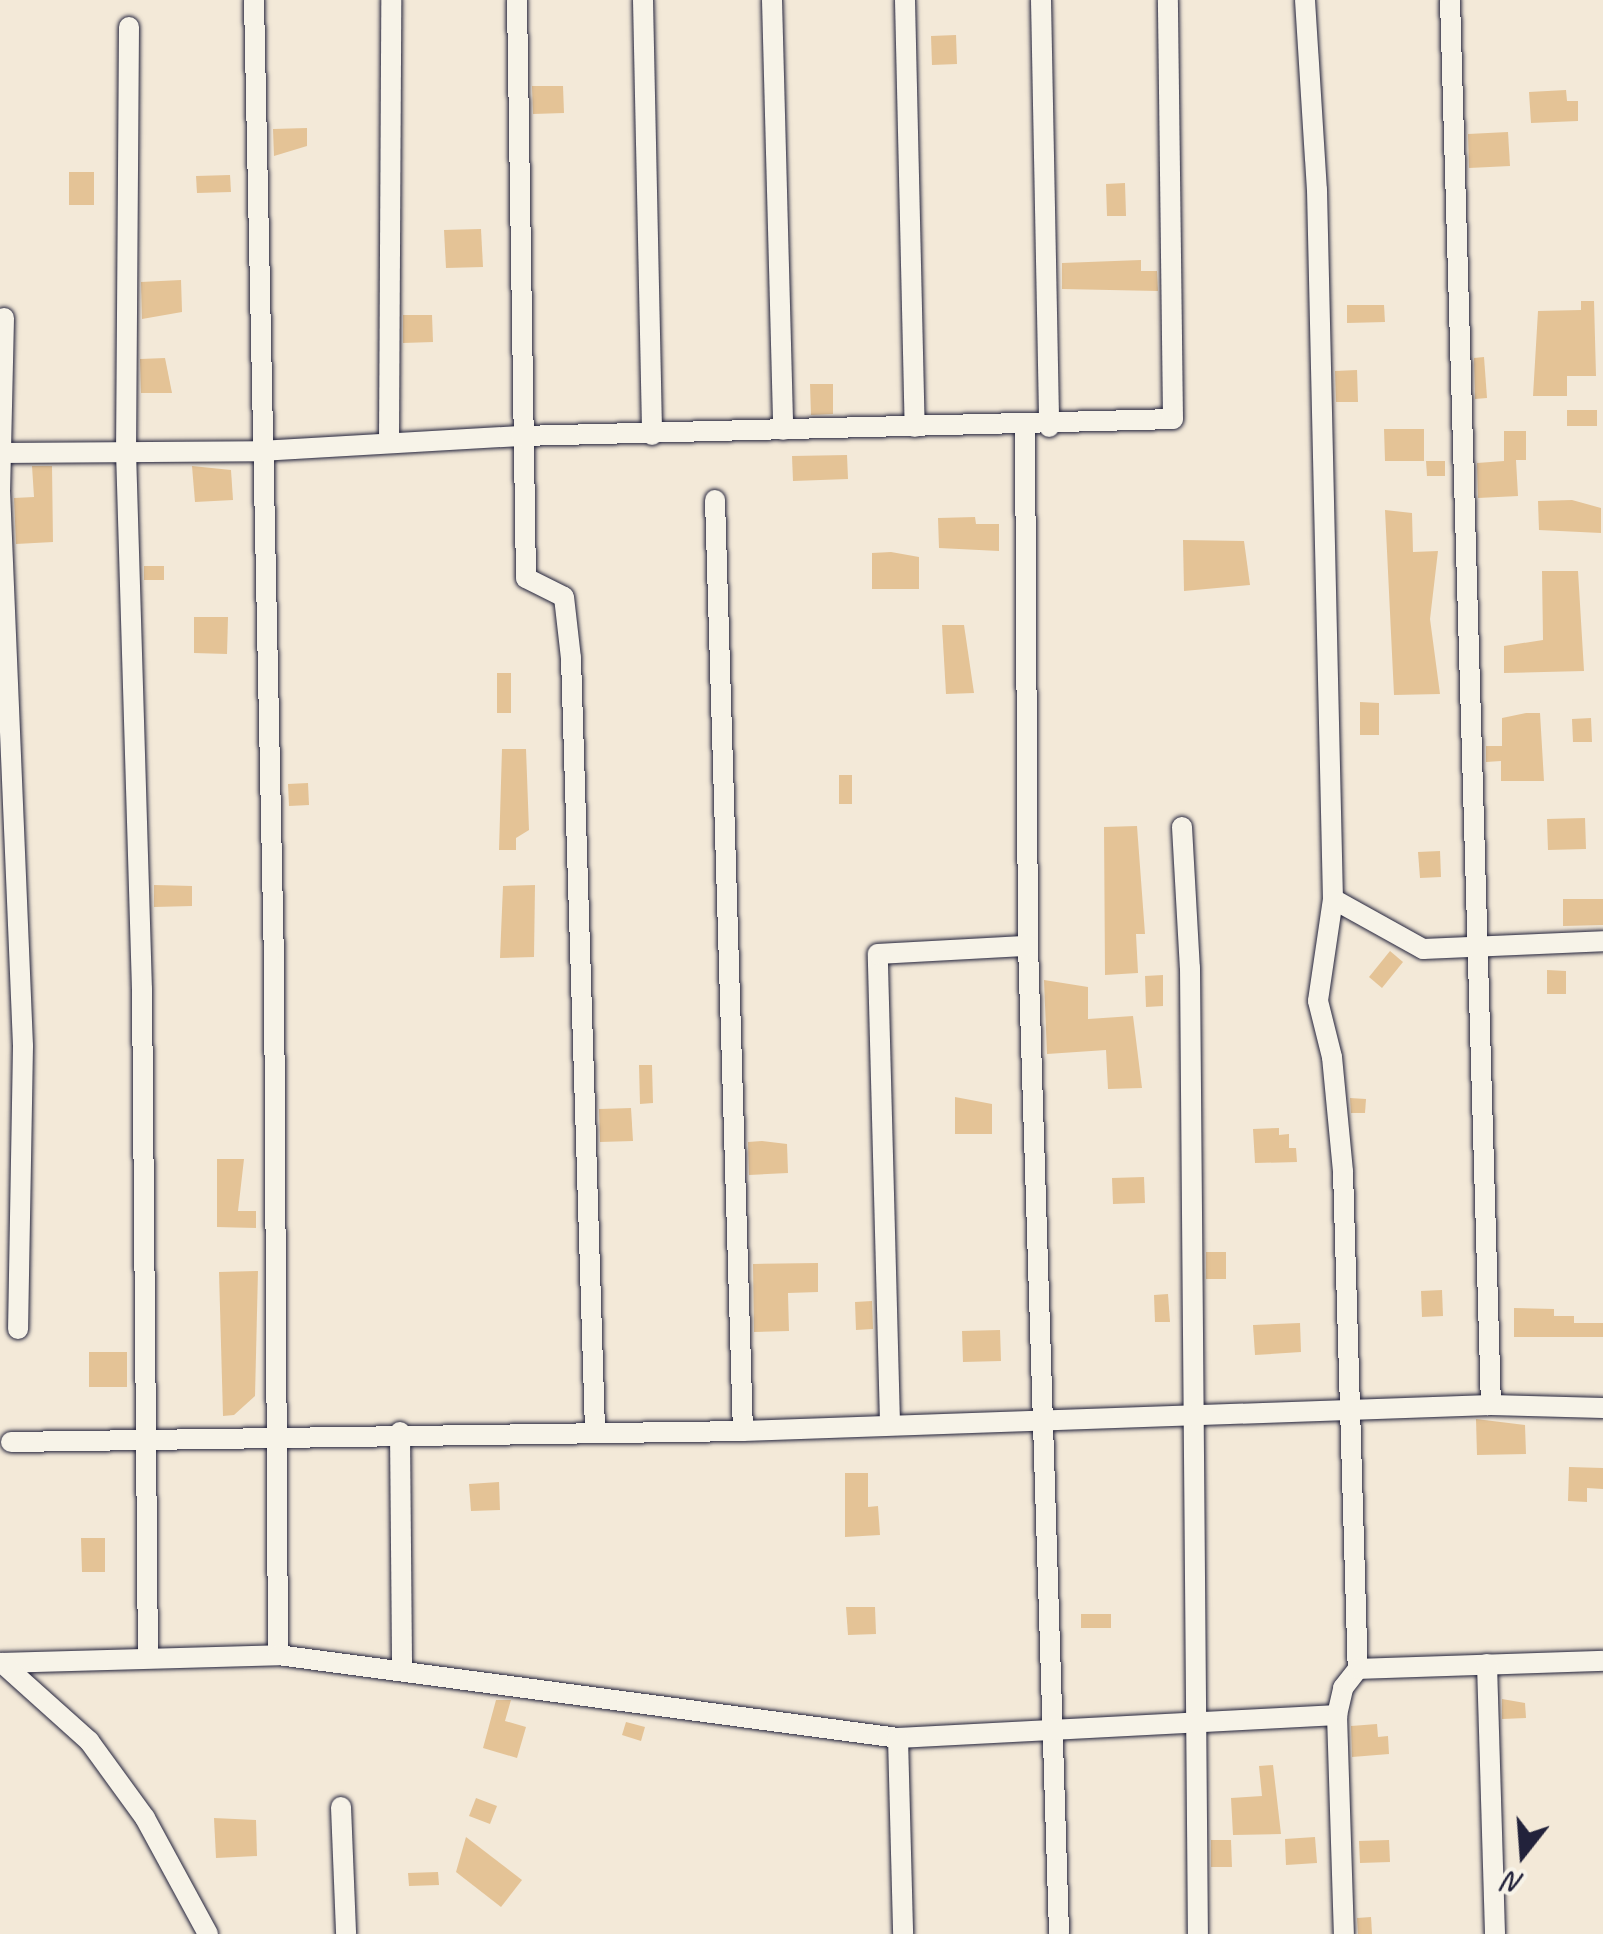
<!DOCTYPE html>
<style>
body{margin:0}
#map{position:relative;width:1603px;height:1934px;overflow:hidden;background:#f3e9d8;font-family:Caveat,sans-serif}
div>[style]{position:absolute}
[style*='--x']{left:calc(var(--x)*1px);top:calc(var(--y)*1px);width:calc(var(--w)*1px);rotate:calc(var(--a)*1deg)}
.building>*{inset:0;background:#e4c396}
.roads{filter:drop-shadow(0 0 2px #22223b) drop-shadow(0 0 2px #22223b)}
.street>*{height:20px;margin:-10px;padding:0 10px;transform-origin:10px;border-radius:10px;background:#f7f3e8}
span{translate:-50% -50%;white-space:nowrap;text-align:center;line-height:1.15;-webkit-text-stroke:10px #f7f3e8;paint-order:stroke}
.north{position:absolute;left:1473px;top:1804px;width:100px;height:100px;-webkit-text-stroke:8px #f7f3e8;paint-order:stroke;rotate:197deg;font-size:28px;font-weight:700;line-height:40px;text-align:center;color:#22223b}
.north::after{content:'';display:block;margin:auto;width:35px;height:45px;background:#22223b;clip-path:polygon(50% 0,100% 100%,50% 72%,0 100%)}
</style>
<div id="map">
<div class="building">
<i style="clip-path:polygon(956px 35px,957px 64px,932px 65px,931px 36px)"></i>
<i style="clip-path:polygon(532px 86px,563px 86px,564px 113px,533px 114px)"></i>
<i style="clip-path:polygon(1566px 90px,1567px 101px,1578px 101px,1578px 121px,1531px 123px,1529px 92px)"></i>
<i style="clip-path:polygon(307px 128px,307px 146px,274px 156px,273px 129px)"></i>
<i style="clip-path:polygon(1508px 132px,1510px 166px,1469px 168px,1468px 134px)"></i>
<i style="clip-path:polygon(69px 172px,94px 172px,94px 205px,69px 205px)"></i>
<i style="clip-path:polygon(230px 175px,231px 192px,197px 193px,196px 176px)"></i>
<i style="clip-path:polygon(1125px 183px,1126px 216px,1107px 216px,1106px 184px)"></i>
<i style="clip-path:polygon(481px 229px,483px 267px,446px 268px,444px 230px)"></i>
<i style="clip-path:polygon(1141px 260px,1141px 271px,1157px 271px,1158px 291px,1062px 289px,1062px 263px)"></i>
<i style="clip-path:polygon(181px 280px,182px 312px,142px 319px,141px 282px)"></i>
<i style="clip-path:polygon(1581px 301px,1594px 301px,1596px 376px,1567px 376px,1567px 396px,1533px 396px,1538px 311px,1581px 310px)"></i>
<i style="clip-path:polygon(1347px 305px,1384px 305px,1385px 322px,1347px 323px)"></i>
<i style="clip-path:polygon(403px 315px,432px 315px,433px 342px,403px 343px)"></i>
<i style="clip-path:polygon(1484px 357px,1487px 398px,1475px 399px,1474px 358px)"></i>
<i style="clip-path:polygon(165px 358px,172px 393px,141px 393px,140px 359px)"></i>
<i style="clip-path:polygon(1357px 370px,1358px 402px,1336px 402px,1335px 371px)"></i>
<i style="clip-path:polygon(810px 384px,833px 384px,833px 414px,811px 415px)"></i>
<i style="clip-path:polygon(1567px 410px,1597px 410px,1597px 426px,1567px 426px)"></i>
<i style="clip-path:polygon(1384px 429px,1424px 429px,1424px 461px,1385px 461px)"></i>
<i style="clip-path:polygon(1504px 431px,1526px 431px,1526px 460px,1516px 460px,1518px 496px,1478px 498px,1477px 463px,1504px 461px)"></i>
<i style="clip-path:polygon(847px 455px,848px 479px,793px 481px,792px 456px)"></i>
<i style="clip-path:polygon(1426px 461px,1445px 461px,1445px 476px,1427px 476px)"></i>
<i style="clip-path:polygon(32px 466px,52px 466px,53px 542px,16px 544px,14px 498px,34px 497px)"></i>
<i style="clip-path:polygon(192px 466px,231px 470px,233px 500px,195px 502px)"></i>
<i style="clip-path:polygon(1572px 500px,1601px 508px,1601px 533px,1539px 530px,1538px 501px)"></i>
<i style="clip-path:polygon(1385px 510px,1412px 513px,1413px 552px,1438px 551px,1430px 619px,1440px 694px,1394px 695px)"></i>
<i style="clip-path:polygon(975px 517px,976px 524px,999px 524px,999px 551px,939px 548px,938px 518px)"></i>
<i style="clip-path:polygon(1183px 540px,1244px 541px,1250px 585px,1184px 591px)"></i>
<i style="clip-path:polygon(891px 552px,919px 557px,919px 589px,872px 589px,872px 553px)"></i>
<i style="clip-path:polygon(144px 566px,164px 566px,164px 580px,144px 580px)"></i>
<i style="clip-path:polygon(1542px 571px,1578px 571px,1584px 671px,1504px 673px,1504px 646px,1543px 640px)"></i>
<i style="clip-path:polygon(194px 617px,228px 617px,227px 654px,194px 653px)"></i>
<i style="clip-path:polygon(942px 625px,964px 625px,974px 693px,946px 694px)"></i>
<i style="clip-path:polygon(497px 673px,511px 673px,511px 713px,497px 713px)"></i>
<i style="clip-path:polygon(1360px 702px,1379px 703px,1379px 735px,1360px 735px)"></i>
<i style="clip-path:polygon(1526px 713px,1540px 713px,1544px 781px,1501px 781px,1501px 761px,1486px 762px,1486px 746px,1502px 746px,1502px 718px)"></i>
<i style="clip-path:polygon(1591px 718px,1592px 742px,1573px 742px,1572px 719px)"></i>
<i style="clip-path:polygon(502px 749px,526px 749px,529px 830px,516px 838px,516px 850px,499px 850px)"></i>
<i style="clip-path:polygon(839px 775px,852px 775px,852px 804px,839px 804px)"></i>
<i style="clip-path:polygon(308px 783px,309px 805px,289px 806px,288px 784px)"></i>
<i style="clip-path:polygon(1585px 818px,1586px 849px,1548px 850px,1547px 819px)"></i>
<i style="clip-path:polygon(1137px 826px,1145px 934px,1136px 934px,1138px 973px,1105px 975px,1104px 827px)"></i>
<i style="clip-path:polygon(1440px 851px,1441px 877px,1420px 878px,1418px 852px)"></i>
<i style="clip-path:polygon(154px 885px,192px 886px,192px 906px,154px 907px)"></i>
<i style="clip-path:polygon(535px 885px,534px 957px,500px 958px,503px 886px)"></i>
<i style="clip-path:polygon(1563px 899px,1603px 899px,1603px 925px,1563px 926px)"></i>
<i style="clip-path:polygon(1390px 951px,1403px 962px,1382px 988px,1369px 977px)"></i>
<i style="clip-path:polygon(1547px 970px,1566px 971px,1566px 994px,1547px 994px)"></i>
<i style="clip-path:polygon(1163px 975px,1163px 1006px,1146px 1007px,1145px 976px)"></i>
<i style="clip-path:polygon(1044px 980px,1088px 987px,1088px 1019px,1133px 1016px,1142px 1088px,1108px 1089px,1106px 1050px,1047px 1054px)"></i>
<i style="clip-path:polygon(639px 1065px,652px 1065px,653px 1103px,640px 1104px)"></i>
<i style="clip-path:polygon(955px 1097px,992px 1104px,992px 1134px,955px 1134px)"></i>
<i style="clip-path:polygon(1350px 1098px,1366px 1099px,1365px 1113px,1351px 1113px)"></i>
<i style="clip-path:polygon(631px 1108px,633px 1141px,600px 1142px,599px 1109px)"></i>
<i style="clip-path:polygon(1279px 1128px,1279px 1135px,1289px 1134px,1289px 1148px,1296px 1148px,1297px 1162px,1255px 1163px,1253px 1129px)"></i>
<i style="clip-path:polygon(762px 1141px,787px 1144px,788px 1173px,749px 1175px,748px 1142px)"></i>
<i style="clip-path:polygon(217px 1159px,244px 1159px,238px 1211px,256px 1211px,256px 1228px,217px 1227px)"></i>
<i style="clip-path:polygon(1144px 1177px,1145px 1203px,1113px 1204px,1112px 1178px)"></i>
<i style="clip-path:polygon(1206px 1252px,1226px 1252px,1226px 1279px,1206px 1279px)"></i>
<i style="clip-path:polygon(818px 1263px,818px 1292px,788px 1293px,789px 1331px,754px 1332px,753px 1264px)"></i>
<i style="clip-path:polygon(258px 1271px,255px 1396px,234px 1415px,223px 1416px,219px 1272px)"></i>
<i style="clip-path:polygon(1442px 1290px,1443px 1316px,1422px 1317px,1421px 1291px)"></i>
<i style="clip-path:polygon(1168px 1294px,1170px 1322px,1155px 1322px,1154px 1295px)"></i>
<i style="clip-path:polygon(872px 1301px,873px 1329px,856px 1330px,855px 1302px)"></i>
<i style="clip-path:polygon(1514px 1308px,1554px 1309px,1554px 1316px,1574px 1316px,1574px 1323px,1603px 1323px,1603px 1337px,1514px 1337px)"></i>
<i style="clip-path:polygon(1300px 1323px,1301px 1352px,1255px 1355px,1253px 1325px)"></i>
<i style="clip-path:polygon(1000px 1330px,1001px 1361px,963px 1362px,962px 1331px)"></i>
<i style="clip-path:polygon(89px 1352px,127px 1352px,127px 1387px,89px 1387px)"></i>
<i style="clip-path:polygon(1476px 1419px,1525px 1425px,1526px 1454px,1477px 1455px)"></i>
<i style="clip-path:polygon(1569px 1467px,1603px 1468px,1603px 1489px,1587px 1488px,1587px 1502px,1568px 1501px)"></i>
<i style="clip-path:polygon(845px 1473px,868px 1473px,868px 1507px,878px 1506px,880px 1535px,845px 1537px)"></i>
<i style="clip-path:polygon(499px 1482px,500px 1510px,471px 1511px,469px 1484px)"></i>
<i style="clip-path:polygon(81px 1538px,105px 1538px,105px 1572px,82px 1572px)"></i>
<i style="clip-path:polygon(846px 1607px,875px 1607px,876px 1634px,848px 1635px)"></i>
<i style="clip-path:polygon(1081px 1614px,1111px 1614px,1111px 1628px,1081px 1628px)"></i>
<i style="clip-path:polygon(1502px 1699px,1525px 1703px,1526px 1718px,1502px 1719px)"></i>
<i style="clip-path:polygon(496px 1700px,511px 1700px,505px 1721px,526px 1727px,517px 1758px,483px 1748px)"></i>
<i style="clip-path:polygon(626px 1722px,645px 1727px,641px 1741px,622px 1735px)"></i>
<i style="clip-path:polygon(1377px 1724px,1378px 1737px,1388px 1736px,1389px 1754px,1352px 1757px,1351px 1726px)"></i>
<i style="clip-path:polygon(1273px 1765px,1281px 1834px,1233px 1835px,1231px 1798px,1262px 1796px,1259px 1766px)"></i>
<i style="clip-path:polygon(476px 1798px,497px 1806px,490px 1824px,469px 1816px)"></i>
<i style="clip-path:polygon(214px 1818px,256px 1820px,257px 1856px,216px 1858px)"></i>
<i style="clip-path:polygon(466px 1837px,522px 1880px,501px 1907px,456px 1872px)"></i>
<i style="clip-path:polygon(1315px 1837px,1317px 1863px,1286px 1865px,1285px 1839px)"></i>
<i style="clip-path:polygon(1211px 1840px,1231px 1840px,1232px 1867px,1211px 1867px)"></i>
<i style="clip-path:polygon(1389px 1840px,1390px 1862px,1360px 1863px,1359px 1841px)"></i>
<i style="clip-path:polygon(438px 1872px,439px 1885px,409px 1886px,408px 1873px)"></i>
<i style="clip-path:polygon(1371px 1917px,1372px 1934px,1358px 1934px,1357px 1918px)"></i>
</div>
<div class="roads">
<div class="street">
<i style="--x:254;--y:0;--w:966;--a:88.81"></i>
<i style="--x:274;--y:966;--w:689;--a:89.67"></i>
<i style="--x:517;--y:0;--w:578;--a:89.11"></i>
<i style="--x:526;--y:578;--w:42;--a:26.6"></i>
<i style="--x:564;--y:597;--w:61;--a:83.5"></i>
<i style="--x:571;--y:658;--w:771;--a:88.22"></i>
<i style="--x:643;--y:0;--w:435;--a:88.8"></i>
<i style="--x:772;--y:0;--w:430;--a:88.5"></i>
<i style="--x:905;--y:0;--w:427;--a:88.7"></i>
<i style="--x:1041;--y:0;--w:427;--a:88.9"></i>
<i style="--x:1305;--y:0;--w:190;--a:86.4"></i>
<i style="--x:1317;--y:190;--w:709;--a:88.71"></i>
<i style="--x:1333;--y:899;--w:103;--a:98.4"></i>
<i style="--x:1318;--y:1001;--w:58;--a:76"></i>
<i style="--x:1332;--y:1057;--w:116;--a:84.5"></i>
<i style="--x:1343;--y:1172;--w:497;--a:88.3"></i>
<i style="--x:1450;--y:0;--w:1406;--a:88.33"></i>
<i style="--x:129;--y:27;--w:424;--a:90.4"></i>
<i style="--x:126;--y:451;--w:538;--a:88.3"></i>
<i style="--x:142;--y:989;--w:669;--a:89.49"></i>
<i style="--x:4;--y:318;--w:172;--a:91.3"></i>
<i style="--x:0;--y:490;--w:556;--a:87.63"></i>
<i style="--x:23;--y:1046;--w:283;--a:91"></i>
<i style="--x:1025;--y:427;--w:519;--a:89.67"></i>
<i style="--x:1028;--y:946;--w:988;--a:88.2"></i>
<i style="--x:389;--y:442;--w:442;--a:-89.7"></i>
<i style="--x:0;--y:453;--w:260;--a:-0.4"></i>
<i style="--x:260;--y:451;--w:261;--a:-3.3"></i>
<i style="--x:521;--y:436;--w:652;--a:-1.49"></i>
<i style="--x:1173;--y:419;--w:419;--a:-90.7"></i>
<i style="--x:715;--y:500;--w:931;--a:88.28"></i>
<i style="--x:1182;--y:827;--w:141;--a:86.8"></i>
<i style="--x:1190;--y:968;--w:966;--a:89.53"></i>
<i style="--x:1333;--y:899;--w:103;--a:29.1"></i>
<i style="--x:1423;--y:949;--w:180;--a:-2.5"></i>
<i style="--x:890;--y:1423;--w:469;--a:-91.5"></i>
<i style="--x:878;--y:954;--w:150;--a:-3.1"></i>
<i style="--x:400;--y:1432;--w:236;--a:89.5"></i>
<i style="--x:11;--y:1442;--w:732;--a:-0.86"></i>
<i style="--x:743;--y:1431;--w:748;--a:-1.99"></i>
<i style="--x:1491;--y:1405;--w:112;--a:1.5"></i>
<i style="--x:0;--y:1663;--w:278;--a:-1.6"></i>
<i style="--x:278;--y:1655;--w:626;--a:7.62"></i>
<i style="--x:898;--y:1738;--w:440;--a:-3"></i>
<i style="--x:1337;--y:1715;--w:28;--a:-77"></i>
<i style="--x:1343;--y:1688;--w:24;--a:-52"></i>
<i style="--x:1358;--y:1669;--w:245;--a:-1.9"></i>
<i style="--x:2;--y:1663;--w:117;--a:41.9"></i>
<i style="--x:89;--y:1741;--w:95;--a:54"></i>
<i style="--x:145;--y:1818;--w:132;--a:61.5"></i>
<i style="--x:1487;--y:1664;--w:270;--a:88.3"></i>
<i style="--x:1337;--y:1715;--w:219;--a:88.2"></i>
<i style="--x:898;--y:1738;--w:196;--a:88.5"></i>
<i style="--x:341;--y:1807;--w:127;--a:87.7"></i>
</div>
</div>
<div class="north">N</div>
</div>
